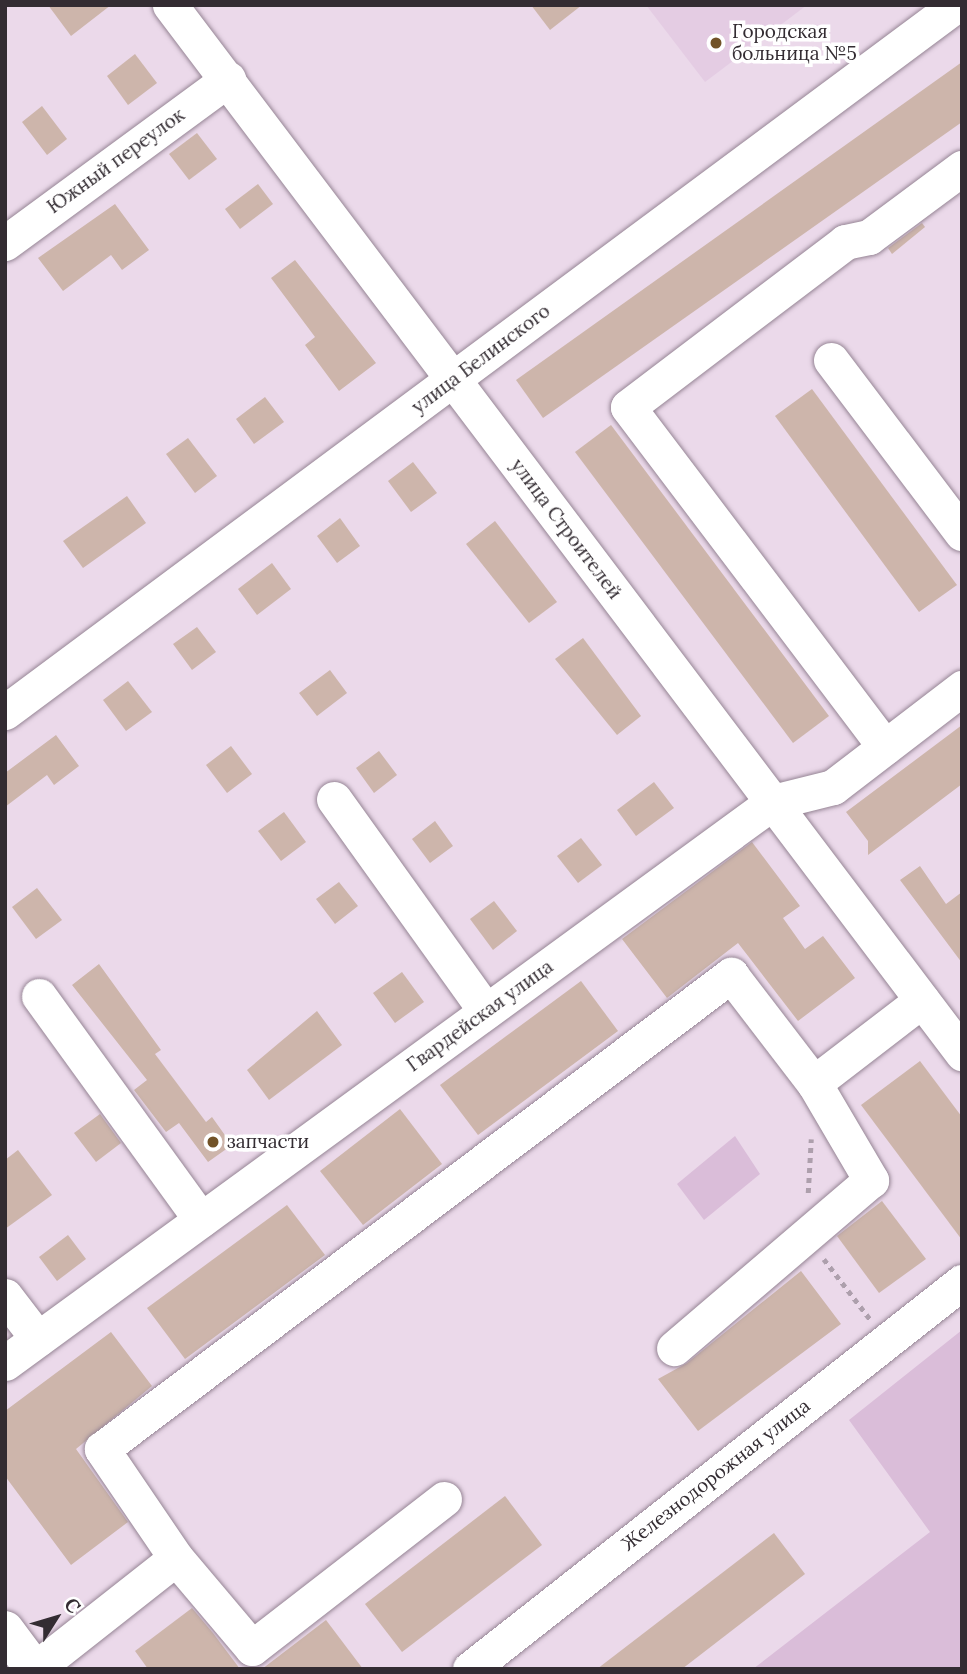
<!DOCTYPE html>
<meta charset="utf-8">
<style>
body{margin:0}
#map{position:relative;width:967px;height:1674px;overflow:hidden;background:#ebd9ea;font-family:Lora,serif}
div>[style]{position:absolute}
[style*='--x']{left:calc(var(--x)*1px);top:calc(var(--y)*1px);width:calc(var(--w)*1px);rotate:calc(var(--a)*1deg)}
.built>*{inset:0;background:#e4cce3}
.green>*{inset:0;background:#dabdd9}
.building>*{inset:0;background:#cdb5ab}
.path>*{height:4.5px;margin-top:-2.25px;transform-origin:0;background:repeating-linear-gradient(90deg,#ad9fac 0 5px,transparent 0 10px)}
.roads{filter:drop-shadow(0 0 2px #968595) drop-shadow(0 0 2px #968595)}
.minor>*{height:35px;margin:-17.5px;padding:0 17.5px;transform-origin:17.5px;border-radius:17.5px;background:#fff}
.major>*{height:38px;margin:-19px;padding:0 19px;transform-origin:19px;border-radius:19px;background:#fff}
.dots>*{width:19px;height:19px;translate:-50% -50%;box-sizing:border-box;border:4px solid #fff;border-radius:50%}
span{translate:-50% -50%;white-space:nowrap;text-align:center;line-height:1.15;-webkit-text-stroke:7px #fff;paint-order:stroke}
.poi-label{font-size:19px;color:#332c32}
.left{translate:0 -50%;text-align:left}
.street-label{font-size:19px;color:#332c32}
.frame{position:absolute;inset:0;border:7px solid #332c32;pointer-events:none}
.north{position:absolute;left:21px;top:1583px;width:70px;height:70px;-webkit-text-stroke:5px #fff;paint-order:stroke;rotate:53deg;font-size:19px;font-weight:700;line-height:28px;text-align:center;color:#332c32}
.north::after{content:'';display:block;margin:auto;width:24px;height:32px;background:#332c32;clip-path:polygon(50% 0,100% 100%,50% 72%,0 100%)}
</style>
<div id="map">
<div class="built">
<i style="clip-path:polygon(646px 5px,807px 5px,705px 82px)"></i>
</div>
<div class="green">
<i style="clip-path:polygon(735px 1136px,760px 1174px,704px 1220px,677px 1184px)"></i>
<i style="clip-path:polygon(962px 1330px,962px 1669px,753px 1669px,930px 1532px,849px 1420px)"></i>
</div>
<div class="building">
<i style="clip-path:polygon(48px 5px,111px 5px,71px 36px)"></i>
<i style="clip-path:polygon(531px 5px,582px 5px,550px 30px)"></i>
<i style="clip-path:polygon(135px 54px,157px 83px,128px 105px,107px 76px)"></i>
<i style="clip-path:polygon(962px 62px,962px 122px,543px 418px,516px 380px)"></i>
<i style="clip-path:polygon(42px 106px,67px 139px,47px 155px,22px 122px)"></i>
<i style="clip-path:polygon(197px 133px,217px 159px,189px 180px,169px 154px)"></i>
<i style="clip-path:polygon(258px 184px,273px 204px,240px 229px,225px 209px)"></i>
<i style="clip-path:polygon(115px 204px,149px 250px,122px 270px,111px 255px,63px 291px,38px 258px)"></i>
<i style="clip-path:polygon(922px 223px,925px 227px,892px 254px,888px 248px)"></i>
<i style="clip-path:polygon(295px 260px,376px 363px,339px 391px,305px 345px,315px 337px,271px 278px)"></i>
<i style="clip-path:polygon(812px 389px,957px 585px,919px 612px,775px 416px)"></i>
<i style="clip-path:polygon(265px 397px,284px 422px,254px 444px,236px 419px)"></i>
<i style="clip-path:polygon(611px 425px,829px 716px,793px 743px,575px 452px)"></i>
<i style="clip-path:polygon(188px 438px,217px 476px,195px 493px,166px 454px)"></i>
<i style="clip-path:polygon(413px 462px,437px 493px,411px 512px,388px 481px)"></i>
<i style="clip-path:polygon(127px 496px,146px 523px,83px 568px,63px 541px)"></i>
<i style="clip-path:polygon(340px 518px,360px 546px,337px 563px,317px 536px)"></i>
<i style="clip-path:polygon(495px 521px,557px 602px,529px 623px,466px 544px)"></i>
<i style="clip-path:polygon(272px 563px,291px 589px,257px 615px,238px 589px)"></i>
<i style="clip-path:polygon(197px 627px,216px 652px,192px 670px,173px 644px)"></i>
<i style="clip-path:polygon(583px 638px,641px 716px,617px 735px,555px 659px)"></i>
<i style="clip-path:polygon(330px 670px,347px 693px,317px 716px,299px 693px)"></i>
<i style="clip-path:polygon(128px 681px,152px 712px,126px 731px,103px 700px)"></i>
<i style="clip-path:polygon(962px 725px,962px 784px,868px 855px,868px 841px,846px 812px)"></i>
<i style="clip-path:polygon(56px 735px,79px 766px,54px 785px,47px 775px,5px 807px,5px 773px)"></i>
<i style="clip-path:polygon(231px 746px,252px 774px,227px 793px,206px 765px)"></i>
<i style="clip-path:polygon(379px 751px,397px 775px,374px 793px,356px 768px)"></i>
<i style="clip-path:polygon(654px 782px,674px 808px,636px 836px,617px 810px)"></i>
<i style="clip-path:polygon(284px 812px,306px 842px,281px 861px,258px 831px)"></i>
<i style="clip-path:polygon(435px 821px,453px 846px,430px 863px,412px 839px)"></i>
<i style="clip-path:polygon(581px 838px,602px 865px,578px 883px,557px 856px)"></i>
<i style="clip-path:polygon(752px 842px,800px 906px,783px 918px,805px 949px,823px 936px,855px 978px,798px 1021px,738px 943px,667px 998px,622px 939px)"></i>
<i style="clip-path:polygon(920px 866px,946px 904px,962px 892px,962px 963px,900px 880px)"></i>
<i style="clip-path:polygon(339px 882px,358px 906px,335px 924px,316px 899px)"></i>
<i style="clip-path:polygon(37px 888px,62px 920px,36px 939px,12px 907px)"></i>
<i style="clip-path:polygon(494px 901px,517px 931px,493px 950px,470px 919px)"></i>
<i style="clip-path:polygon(99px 964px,161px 1050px,155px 1054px,206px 1122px,212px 1117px,232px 1145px,208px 1162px,179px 1123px,166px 1132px,134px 1090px,147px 1080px,72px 985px)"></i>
<i style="clip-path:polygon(402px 972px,424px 1002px,395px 1023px,373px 993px)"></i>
<i style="clip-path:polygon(581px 981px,618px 1031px,478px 1135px,440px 1085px)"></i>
<i style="clip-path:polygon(317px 1011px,342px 1045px,269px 1100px,247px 1070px)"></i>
<i style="clip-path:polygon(920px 1061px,962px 1117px,962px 1240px,861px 1105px)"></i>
<i style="clip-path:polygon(400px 1109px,442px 1164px,363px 1225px,320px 1171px)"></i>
<i style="clip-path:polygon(100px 1114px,121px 1143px,96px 1162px,74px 1133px)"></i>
<i style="clip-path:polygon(18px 1150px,52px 1195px,5px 1229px,5px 1160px)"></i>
<i style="clip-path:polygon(882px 1201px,926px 1259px,879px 1293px,837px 1236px)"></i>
<i style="clip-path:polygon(287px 1205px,325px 1255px,185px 1359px,147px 1308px)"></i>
<i style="clip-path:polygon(68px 1235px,86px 1259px,57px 1281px,39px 1257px)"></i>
<i style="clip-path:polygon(801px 1271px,841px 1324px,698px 1431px,658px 1379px,687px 1363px)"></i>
<i style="clip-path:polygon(111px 1332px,152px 1386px,76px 1449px,128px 1522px,71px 1565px,5px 1476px,5px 1411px)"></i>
<i style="clip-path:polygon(505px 1496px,542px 1545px,402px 1652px,365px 1604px)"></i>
<i style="clip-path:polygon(774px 1533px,805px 1574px,682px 1669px,597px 1669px)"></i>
<i style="clip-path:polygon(192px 1608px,213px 1633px,240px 1669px,148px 1669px,135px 1651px)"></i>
<i style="clip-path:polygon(326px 1620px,363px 1669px,262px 1669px)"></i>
</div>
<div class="path">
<i style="--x:808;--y:1193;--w:54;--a:-86.8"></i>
<i style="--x:824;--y:1259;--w:76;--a:52.5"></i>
</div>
<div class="roads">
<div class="minor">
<i style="--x:170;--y:5;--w:1314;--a:52.92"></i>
<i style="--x:5;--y:243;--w:277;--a:-36.3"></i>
<i style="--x:831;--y:360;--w:217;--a:52.9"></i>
<i style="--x:5;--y:712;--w:1185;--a:-36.63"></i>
<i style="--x:885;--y:747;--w:426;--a:-127.1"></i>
<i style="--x:628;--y:407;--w:273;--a:-37.2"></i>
<i style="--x:845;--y:242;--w:25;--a:-12"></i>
<i style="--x:869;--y:237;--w:116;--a:-36.6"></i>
<i style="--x:334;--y:799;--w:261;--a:54.4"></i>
<i style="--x:39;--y:996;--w:276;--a:54.1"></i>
<i style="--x:814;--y:1083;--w:136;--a:-37.5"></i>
<i style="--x:5;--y:1296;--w:54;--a:52.5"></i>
<i style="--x:5;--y:1363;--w:951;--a:-36.15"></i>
<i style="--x:773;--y:802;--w:62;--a:-14"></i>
<i style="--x:833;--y:787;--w:163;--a:-37.5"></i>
<i style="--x:444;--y:1499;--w:243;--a:142.2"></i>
<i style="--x:252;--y:1648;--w:118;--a:-130.2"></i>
<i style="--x:176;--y:1558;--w:132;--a:-124.2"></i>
<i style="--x:102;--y:1449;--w:788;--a:-37"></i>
<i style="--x:731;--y:975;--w:136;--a:52.5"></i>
<i style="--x:814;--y:1083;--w:113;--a:59.6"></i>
<i style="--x:871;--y:1180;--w:259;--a:139.5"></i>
<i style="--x:35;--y:1669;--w:179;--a:-38.2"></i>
<i style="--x:470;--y:1669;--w:626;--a:-38.19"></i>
</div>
<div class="major">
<i style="--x:5;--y:1630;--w:49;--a:53.4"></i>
</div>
</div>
<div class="dots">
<i style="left:716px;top:43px;background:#715227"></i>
<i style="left:213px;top:1142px;background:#715227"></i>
</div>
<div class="poi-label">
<span class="left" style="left:732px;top:43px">Городская<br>больница №5</span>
<span class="left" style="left:227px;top:1142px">запчасти</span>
</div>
<div class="street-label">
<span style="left:116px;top:161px;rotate:-36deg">Южный переулок</span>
<span style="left:481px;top:359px;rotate:-37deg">улица Белинского</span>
<span style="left:566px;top:529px;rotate:53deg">улица Строителей</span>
<span style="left:480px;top:1016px;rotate:-36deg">Гвардейская улица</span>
<span style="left:716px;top:1475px;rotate:-38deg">Железнодорожная улица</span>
</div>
<div class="frame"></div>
<div class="north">С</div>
</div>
